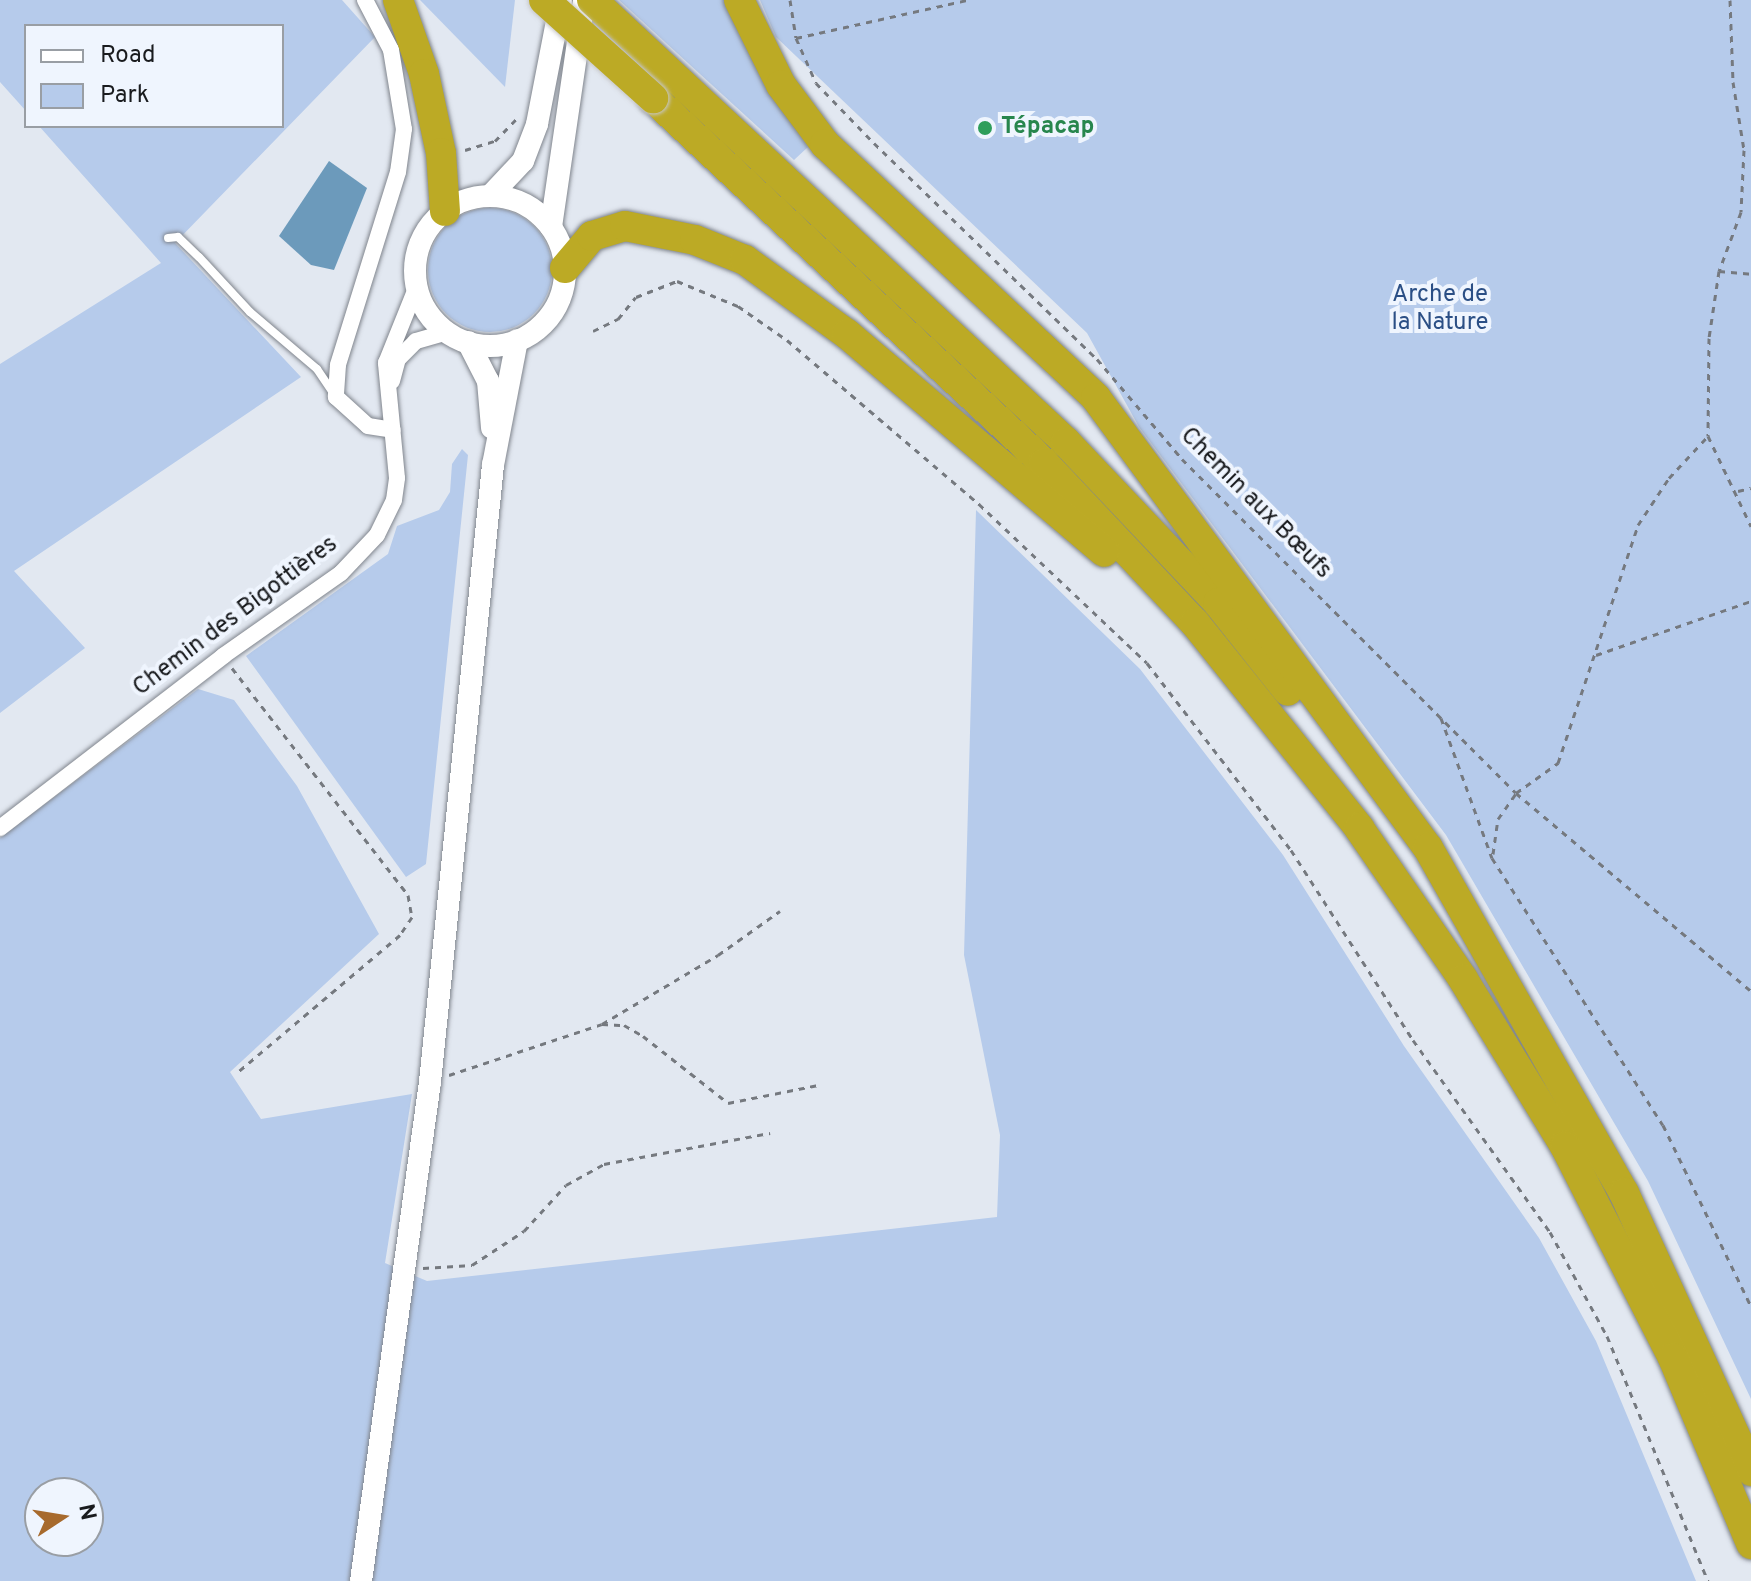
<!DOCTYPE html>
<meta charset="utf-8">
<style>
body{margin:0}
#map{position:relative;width:1751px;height:1581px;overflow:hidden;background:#e2e8f1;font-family:Overpass,sans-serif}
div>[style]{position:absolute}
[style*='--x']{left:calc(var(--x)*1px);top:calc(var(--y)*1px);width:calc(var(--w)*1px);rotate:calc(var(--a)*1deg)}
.green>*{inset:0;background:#b6cbeb}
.round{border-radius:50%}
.water>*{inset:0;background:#6c9abb}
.path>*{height:3px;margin-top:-1.5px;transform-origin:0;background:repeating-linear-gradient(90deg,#75797f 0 6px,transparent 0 12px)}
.roads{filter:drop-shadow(0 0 2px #80858d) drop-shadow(0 0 2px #80858d)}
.lane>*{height:8px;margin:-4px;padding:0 4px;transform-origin:4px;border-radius:4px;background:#fff}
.street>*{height:16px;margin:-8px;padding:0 8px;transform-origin:8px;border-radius:8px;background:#fff}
.secondary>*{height:22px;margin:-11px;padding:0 11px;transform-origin:11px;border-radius:11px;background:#fff}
.secondary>.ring{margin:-11px;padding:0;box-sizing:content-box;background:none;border:22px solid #fff;border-radius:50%}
.highway>*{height:30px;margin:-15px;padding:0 15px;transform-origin:15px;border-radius:15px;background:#bcaa25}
.bridges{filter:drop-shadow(0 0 2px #c8c8c9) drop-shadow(0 0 2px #c8c8c9)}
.highway-bridge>*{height:30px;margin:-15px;padding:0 15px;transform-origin:15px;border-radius:15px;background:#bcaa25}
.dots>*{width:22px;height:22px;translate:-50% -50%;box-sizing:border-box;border:4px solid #eff5fe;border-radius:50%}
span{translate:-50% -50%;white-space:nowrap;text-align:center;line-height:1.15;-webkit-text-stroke:8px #eff5fe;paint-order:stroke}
.leisure-label{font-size:24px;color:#27864d;font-weight:700}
.left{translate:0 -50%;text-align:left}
.park-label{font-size:24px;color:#2b4f85}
.street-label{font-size:24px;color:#191b1e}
.legend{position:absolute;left:24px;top:24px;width:260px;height:104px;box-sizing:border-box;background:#eff5fe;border:2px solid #999ea4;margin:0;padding:10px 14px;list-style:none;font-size:24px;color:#191b1e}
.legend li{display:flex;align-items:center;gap:16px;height:40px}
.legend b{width:40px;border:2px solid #999ea4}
.north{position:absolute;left:24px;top:1477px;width:80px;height:80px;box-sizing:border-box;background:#eff5fe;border:2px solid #999ea4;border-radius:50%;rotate:78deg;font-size:22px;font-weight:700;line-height:32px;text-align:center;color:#191b1e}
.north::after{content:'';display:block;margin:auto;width:28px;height:36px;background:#a76a2d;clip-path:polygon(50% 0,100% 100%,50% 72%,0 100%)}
</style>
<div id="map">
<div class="green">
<i style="clip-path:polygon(0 0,342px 0,375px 37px,175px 243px,301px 377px,14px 571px,85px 648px,0 713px,0 364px,161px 263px,39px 126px,282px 126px,282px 26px,26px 26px,26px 111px,0 82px)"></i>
<i style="clip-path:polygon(420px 0,515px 0,505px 87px)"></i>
<i style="clip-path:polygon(619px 0,730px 0,786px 113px,808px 147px,794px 160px)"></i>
<i style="clip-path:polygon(760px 0,1751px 0,1751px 1399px,1648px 1181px,1446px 835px,1139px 427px,1087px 333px,776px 37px)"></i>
<i class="round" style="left:428px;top:208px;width:124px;height:124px"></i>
<i style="clip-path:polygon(462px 449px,468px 455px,426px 864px,406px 877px,246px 656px,388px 554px,397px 526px,439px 510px,450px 492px,452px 464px)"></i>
<i style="clip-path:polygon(evenodd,976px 510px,1140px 669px,1283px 855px,1404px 1046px,1539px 1238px,1596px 1341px,1696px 1581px,0 1581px,0 838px,198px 689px,234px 700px,297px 786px,379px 934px,230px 1072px,261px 1119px,412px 1094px,385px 1263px,427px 1281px,997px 1217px,1000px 1135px,964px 955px,976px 510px,40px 1493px,88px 1493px,88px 1541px,40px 1541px,40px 1493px)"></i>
</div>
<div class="water">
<i style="clip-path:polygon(329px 161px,367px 188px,334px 270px,311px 265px,279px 236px)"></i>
</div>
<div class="path">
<i style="--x:790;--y:0;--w:38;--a:81"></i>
<i style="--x:796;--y:38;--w:49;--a:66"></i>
<i style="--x:816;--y:83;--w:83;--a:46"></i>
<i style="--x:874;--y:143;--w:310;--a:44.1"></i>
<i style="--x:1097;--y:359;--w:131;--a:49.6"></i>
<i style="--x:1182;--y:459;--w:472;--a:45"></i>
<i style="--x:1516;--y:793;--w:307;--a:40.1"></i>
<i style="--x:1730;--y:0;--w:82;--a:87.9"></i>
<i style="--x:1733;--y:82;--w:69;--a:80.8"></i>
<i style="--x:1744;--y:150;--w:62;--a:92.8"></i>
<i style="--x:1741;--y:212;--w:63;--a:110.4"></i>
<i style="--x:1719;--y:271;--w:68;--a:98.5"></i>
<i style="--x:1709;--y:338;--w:98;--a:90.6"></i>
<i style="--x:1708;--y:436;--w:100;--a:64.5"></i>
<i style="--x:796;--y:38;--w:176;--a:-12.5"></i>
<i style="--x:465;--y:150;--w:31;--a:-17"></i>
<i style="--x:495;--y:141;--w:32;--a:-46"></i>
<i style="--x:1719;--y:271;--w:32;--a:5"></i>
<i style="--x:593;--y:331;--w:28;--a:-26"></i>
<i style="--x:618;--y:319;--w:28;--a:-51"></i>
<i style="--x:636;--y:297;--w:44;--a:-21.3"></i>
<i style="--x:677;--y:281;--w:66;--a:22.3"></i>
<i style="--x:738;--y:306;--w:60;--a:34.8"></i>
<i style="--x:787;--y:340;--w:253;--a:40.5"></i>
<i style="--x:979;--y:504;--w:231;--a:43.4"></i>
<i style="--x:1147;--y:663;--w:236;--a:52.4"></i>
<i style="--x:1291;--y:850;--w:226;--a:57.3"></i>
<i style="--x:1413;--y:1040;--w:236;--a:54.5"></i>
<i style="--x:1550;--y:1232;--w:119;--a:61.3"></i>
<i style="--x:1607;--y:1336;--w:265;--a:67.6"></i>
<i style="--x:1738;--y:491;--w:13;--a:-13"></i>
<i style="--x:1596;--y:655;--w:164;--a:-19.2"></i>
<i style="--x:232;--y:668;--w:287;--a:52.2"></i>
<i style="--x:408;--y:895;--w:22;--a:80"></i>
<i style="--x:412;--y:917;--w:22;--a:124"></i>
<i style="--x:400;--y:935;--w:211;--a:139.8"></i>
<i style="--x:1441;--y:718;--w:149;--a:70"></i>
<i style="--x:1492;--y:858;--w:317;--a:57.4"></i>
<i style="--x:1663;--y:1125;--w:201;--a:64.1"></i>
<i style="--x:1493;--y:854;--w:35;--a:-82"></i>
<i style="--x:1498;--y:819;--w:32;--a:-55"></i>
<i style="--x:1516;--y:793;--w:52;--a:-35.5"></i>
<i style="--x:1558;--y:763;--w:251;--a:-71.4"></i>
<i style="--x:1638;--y:525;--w:56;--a:-56.6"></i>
<i style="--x:1669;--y:478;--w:57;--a:-47.1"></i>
<i style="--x:602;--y:1024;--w:135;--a:-30.7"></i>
<i style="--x:718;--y:955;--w:76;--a:-35.4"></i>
<i style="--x:449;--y:1075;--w:161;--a:-18.4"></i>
<i style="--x:602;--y:1024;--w:22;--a:3"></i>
<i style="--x:624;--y:1025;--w:22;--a:30"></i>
<i style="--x:643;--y:1036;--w:108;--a:38.2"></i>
<i style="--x:728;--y:1103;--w:92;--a:-11.3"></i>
<i style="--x:423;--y:1268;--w:49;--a:-3.5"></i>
<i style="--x:472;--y:1265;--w:62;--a:-33.2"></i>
<i style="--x:524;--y:1231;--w:62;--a:-47.6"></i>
<i style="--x:566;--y:1185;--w:43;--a:-28.9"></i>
<i style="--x:604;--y:1164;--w:169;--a:-10.6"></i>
</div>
<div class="roads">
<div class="lane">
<i style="--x:168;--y:238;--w:10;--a:-6"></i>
<i style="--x:178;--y:237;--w:29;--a:44"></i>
<i style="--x:199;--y:257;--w:75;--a:47.2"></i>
<i style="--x:250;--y:312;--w:88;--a:40.4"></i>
<i style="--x:317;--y:369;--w:29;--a:56"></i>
</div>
<div class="street">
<i style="--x:365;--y:0;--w:56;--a:62.5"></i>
<i style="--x:391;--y:50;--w:80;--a:80.7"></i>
<i style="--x:404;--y:129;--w:43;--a:97.9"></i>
<i style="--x:398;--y:172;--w:202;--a:107.3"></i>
<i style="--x:338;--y:365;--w:32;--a:94"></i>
<i style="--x:336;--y:397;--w:43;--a:42.2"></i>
<i style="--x:368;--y:426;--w:25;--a:9"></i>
<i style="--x:392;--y:381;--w:23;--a:-75"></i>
<i style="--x:398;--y:359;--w:25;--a:-45"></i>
<i style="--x:416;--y:341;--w:32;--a:-16"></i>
<i style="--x:0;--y:828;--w:282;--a:-37.6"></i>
<i style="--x:223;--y:656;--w:144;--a:-35.1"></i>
<i style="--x:341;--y:573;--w:52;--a:-46.5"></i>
<i style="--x:377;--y:535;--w:39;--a:-64"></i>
<i style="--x:394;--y:500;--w:22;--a:-82"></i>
<i style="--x:397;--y:478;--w:116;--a:-95.5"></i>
<i style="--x:386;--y:363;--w:83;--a:-68.1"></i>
</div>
<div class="secondary">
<i style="--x:490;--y:196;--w:48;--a:-46.7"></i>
<i style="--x:523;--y:161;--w:40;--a:-69"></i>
<i style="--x:537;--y:124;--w:125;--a:-79"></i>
<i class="ring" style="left:415px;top:196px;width:128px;height:128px"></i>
<i style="--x:551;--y:227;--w:229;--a:-81.7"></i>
<i style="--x:468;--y:342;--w:44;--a:62.9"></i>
<i style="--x:488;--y:381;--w:47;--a:85.1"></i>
<i style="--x:361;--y:1581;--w:504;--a:-82.13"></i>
<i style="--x:430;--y:1082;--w:620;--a:-84.17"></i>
<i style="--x:493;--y:465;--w:127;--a:-79.1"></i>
</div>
<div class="highway">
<i style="--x:398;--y:0;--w:78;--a:70.6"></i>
<i style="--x:424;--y:74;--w:81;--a:77.9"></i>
<i style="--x:441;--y:153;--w:58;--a:86.1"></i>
<i style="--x:592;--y:0;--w:648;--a:43"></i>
<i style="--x:1066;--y:442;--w:221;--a:46.6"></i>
<i style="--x:1218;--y:603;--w:112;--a:51.5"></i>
<i style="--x:739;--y:0;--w:95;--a:63.7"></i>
<i style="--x:781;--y:85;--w:74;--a:53.3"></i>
<i style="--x:825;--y:144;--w:371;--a:43.1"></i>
<i style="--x:1096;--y:398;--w:559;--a:53.58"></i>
<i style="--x:1428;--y:848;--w:397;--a:60.4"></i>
<i style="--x:1624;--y:1193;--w:306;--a:65.4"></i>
<i style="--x:653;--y:98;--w:535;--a:43.03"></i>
<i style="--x:1044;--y:463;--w:220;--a:46.7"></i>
<i style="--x:1195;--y:623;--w:263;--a:51.3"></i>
<i style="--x:1359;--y:828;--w:183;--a:55.4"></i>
<i style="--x:1463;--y:979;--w:196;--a:58.6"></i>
<i style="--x:1565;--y:1146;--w:238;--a:63"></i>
<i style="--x:1673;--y:1358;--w:202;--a:67.2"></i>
<i style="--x:565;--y:268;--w:42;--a:-49.8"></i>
<i style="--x:592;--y:236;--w:34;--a:-17"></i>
<i style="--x:625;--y:226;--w:71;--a:11.3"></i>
<i style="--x:695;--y:240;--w:54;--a:21.8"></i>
<i style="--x:745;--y:260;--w:126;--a:36"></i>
<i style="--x:847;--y:334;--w:337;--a:40.3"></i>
</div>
</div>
<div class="bridges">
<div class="highway-bridge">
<i style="--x:544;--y:0;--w:147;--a:42"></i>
</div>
</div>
<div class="dots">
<i style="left:985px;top:128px;background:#2e9e5b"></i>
</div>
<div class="leisure-label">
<span class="left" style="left:1001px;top:128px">Tépacap</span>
</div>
<div class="park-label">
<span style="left:1440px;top:310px">Arche de<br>la Nature</span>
</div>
<div class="street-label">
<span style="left:1255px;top:504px;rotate:45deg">Chemin aux Bœufs</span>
<span style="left:236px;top:617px;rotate:-37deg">Chemin des Bigottières</span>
</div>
<ul class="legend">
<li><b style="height:10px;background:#fff"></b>Road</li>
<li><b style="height:22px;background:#b6cbeb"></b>Park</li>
</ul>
<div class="north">N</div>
</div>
